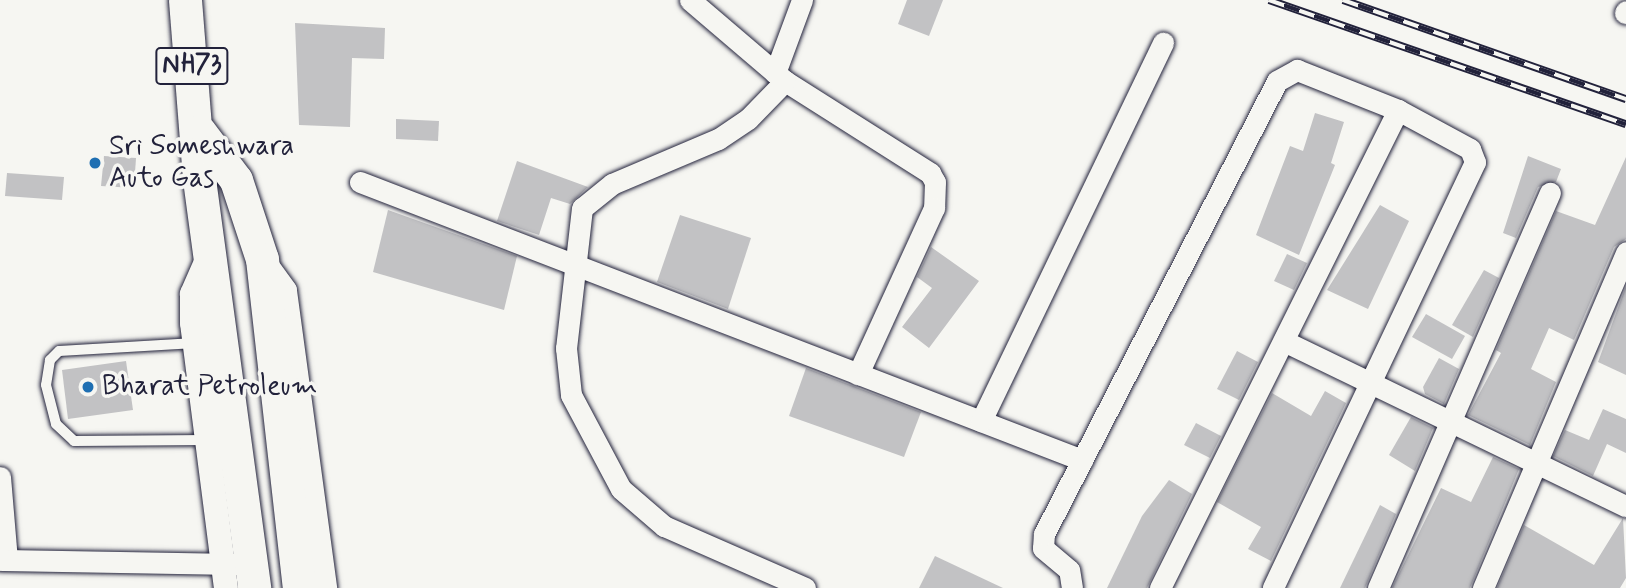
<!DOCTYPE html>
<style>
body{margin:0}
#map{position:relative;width:1626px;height:588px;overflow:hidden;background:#f6f6f2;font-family:Mynerve,sans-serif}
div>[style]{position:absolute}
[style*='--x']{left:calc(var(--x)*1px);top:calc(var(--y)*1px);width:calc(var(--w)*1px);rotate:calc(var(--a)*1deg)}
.building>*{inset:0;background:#c2c2c4}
.roads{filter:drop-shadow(0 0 2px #22223b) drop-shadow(0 0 2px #22223b)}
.service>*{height:10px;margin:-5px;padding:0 5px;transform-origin:5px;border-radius:5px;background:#f6f6f2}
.minor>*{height:21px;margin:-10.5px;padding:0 10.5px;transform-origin:10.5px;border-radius:10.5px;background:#f6f6f2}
.tertiary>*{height:24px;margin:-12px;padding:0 12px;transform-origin:12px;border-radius:12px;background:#f6f6f2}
.trunk>*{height:33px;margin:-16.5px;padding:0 16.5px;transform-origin:16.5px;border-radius:16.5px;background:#f6f6f2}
.rail>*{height:8px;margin-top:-4px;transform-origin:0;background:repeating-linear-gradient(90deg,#f6f6f2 0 16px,#22223b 0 32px);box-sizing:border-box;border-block:2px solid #22223b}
.dots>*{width:19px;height:19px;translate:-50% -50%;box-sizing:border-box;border:4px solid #f6f6f2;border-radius:50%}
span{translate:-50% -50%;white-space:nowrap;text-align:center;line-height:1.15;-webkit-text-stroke:7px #f6f6f2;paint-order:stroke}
.shield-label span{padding:2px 5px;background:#f6f6f2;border:2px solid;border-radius:5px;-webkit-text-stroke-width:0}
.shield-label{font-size:26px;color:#22223b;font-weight:700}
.poi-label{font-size:28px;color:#22223b}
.left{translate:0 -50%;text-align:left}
</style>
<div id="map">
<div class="building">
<i style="clip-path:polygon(907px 0,943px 0,929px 36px,898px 24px)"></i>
<i style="clip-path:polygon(295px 23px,385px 28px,384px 59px,352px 58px,350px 127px,299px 125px)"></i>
<i style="clip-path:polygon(1315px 113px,1344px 122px,1331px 163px,1335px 165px,1299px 255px,1256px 235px,1290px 146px,1303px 151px)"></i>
<i style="clip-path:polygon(396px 119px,439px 121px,438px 141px,396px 139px)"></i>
<i style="clip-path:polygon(104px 156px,136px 158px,134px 188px,101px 186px)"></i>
<i style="clip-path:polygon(1528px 156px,1561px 169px,1556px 182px,1538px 187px,1516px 238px,1503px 233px)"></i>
<i style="clip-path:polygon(1626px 157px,1626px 239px,1614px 247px,1574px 340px,1549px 328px,1531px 369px,1556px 382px,1530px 445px,1468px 415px,1501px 353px,1496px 350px,1556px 211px,1595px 225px)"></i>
<i style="clip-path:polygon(517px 161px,588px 187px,570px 204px,551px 198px,539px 235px,497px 221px)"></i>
<i style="clip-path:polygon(7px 173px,64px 177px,62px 200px,5px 196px)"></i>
<i style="clip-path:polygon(1380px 205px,1409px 221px,1368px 309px,1327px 290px)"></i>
<i style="clip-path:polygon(388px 210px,517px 256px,504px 310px,373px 272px)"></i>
<i style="clip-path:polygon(680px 215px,751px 238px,728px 309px,657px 282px)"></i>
<i style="clip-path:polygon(931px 247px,979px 281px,929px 348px,902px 327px,932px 288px,917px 277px)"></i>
<i style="clip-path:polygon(1287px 254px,1307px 263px,1294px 290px,1274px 281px)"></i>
<i style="clip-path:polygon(1484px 270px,1499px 278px,1473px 337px,1452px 325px)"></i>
<i style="clip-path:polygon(1626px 286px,1626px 375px,1598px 362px)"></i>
<i style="clip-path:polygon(1426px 314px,1465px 336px,1452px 359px,1412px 337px)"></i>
<i style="clip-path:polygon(1237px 351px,1258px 362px,1239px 400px,1217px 389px)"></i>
<i style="clip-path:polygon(1439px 358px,1459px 369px,1444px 404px,1425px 394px,1423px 387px)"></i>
<i style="clip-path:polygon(126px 361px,133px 410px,68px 419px,62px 370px)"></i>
<i style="clip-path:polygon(806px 368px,921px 412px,904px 457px,789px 416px)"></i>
<i style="clip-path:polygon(1325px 391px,1346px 403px,1271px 561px,1248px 549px,1261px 527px,1217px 502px,1272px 393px,1311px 416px)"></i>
<i style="clip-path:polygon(1603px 409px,1626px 419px,1626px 453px,1607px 444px,1593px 476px,1553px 456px,1565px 430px,1589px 440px)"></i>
<i style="clip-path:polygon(1411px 417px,1433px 428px,1415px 471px,1389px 455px)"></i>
<i style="clip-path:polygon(1196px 423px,1221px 436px,1210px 458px,1184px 445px)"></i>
<i style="clip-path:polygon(1493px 457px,1519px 469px,1470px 588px,1392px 588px,1441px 488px,1471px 502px)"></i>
<i style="clip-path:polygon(1169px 480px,1192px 494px,1147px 588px,1107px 588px,1142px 516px)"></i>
<i style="clip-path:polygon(1380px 505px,1396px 514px,1365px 588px,1340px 588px)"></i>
<i style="clip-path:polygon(1623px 518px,1626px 578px,1620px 588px,1497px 588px,1524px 525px,1594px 565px)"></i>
<i style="clip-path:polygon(935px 556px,1003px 588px,919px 588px)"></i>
</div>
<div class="roads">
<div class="service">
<i style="--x:195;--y:343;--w:136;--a:176.6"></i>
<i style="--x:59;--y:351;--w:13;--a:135"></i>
<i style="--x:50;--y:360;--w:25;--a:99"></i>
<i style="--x:46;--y:385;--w:40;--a:75.6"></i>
<i style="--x:56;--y:424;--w:25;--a:43"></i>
<i style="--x:74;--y:441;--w:133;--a:-0.4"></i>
</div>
<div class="minor">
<i style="--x:690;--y:0;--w:125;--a:40.5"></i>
<i style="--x:785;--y:81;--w:172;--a:32.4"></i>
<i style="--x:930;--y:173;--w:10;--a:61"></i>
<i style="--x:935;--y:182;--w:26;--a:92"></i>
<i style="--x:934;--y:208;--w:183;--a:114.6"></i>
<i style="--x:1625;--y:13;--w:2;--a:-63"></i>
<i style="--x:775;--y:73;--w:78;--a:-69.7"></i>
<i style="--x:785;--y:81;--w:53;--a:134.2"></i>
<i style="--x:748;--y:119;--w:36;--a:146"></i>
<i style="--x:718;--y:139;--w:115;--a:157"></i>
<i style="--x:612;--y:184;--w:38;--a:141"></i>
<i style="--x:582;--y:208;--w:141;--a:96.5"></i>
<i style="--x:566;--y:348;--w:47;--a:83.9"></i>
<i style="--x:571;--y:395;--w:106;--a:62"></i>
<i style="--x:621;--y:489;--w:57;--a:40.7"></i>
<i style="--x:664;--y:526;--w:154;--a:23.7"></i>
<i style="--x:360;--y:182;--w:774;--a:21.06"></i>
<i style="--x:1284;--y:341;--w:380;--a:25.8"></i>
<i style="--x:981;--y:421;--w:420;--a:-64.3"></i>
<i style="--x:0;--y:477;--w:83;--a:85.2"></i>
<i style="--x:0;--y:560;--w:239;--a:1"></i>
<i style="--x:1072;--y:588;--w:18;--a:-99"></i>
<i style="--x:1069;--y:570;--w:34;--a:-140"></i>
<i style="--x:1043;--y:548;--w:14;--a:-86"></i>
<i style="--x:1044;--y:534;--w:509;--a:-62.78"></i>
<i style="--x:1277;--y:81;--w:23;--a:-29"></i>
<i style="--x:1297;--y:70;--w:109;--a:21.6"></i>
<i style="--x:1398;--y:110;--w:82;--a:28.4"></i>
<i style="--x:1470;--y:149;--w:14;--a:69"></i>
<i style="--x:1475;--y:162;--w:471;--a:115.4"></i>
<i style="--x:1160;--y:588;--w:534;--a:-63.53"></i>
<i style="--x:1378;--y:588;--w:431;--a:-66.5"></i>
<i style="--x:1483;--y:588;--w:365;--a:-66.9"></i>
</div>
<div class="tertiary">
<i style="--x:209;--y:255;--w:43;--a:113.6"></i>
<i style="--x:192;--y:294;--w:29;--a:90"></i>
<i style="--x:192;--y:323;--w:267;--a:82.7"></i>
<i style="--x:262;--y:259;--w:39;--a:54"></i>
<i style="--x:285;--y:291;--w:300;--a:82.3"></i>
</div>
<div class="trunk">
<i style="--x:185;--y:0;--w:180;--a:85.5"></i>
<i style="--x:199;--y:179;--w:413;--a:82.3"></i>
<i style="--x:199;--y:131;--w:61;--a:52.9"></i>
<i style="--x:236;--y:180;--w:83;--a:71.8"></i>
<i style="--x:262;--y:259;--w:331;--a:83.6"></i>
</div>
</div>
<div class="rail">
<i style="--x:1269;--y:0;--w:378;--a:19.2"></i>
<i style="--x:1343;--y:0;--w:300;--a:19.3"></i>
</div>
<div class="dots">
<i style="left:95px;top:163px;background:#1f6fb2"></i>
<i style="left:88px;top:387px;background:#1f6fb2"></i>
</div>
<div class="shield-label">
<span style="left:192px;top:66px">NH73</span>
</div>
<div class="poi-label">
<span class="left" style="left:109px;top:163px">Sri Someshwara<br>Auto Gas</span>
<span class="left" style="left:102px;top:387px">Bharat Petroleum</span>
</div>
</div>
